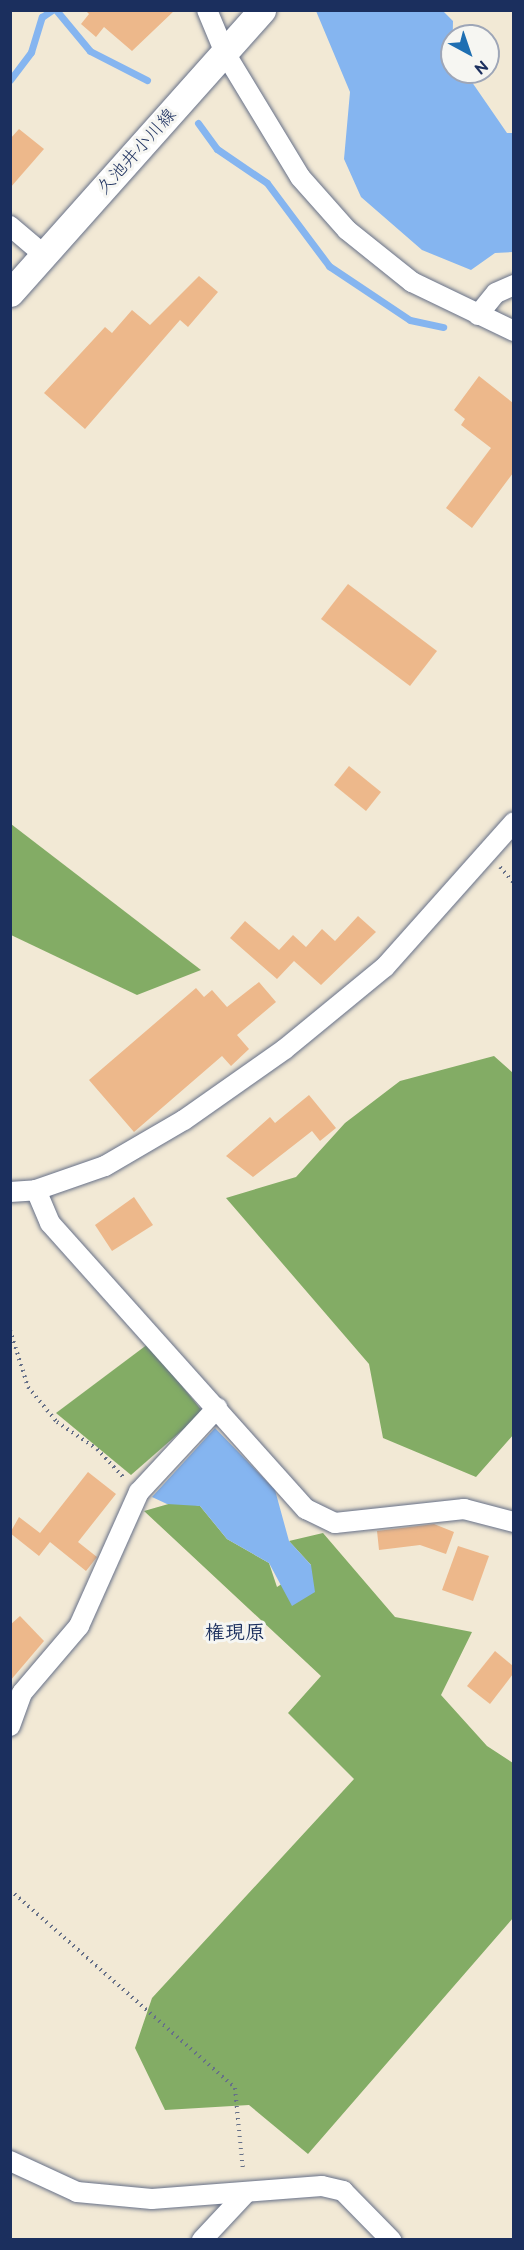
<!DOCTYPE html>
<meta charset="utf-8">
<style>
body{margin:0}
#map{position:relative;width:524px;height:2250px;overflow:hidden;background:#f2e9d5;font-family:"Balsamiq Sans","Klee One",sans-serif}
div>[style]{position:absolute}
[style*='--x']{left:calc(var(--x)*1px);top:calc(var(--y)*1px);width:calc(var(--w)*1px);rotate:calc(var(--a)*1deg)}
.forest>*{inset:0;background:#83ac65}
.water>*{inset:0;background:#85b5f0}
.stream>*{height:7px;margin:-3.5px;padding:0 3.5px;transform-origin:3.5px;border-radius:3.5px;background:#85b5f0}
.building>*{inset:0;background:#edb88b}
.path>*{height:4px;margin-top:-2px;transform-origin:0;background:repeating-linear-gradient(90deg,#667088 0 1.5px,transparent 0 6px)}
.roads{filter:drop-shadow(0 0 2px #667088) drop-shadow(0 0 2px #667088)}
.street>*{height:20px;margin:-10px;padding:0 10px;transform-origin:10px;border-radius:10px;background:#fff}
.secondary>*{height:27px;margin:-13.5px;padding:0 13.5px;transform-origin:13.5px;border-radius:13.5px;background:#fff}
span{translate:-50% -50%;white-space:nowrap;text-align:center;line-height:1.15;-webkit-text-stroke:6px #f6f6f2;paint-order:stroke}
.street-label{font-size:18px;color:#1b2f5e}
.neighbourhood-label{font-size:20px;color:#1b2f5e;font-weight:700}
.frame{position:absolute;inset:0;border:12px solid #1b2f5e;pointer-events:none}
.north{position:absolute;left:440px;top:24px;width:60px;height:60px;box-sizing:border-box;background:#f6f6f2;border:2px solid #9ea6b7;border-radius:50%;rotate:140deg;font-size:16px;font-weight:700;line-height:24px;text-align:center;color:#1b2f5e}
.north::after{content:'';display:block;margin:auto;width:21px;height:27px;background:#1f6fb2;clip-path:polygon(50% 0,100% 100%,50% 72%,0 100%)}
</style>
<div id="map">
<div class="forest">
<i style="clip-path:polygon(10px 824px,11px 824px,201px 970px,137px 995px,11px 935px)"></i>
<i style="clip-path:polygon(494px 1056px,513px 1073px,514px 1434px,476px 1477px,383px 1438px,369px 1364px,226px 1198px,296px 1177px,345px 1123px,400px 1081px)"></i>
<i style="clip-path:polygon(148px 1344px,203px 1412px,131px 1475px,56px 1413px)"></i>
<i style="clip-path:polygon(179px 1501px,200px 1506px,227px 1539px,269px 1563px,277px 1587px,311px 1565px,289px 1541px,323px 1533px,395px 1617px,472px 1632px,441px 1695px,487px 1746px,513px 1763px,513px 1918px,308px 2154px,249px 2105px,165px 2110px,135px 2048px,152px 1998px,354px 1779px,288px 1713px,321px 1676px,144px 1511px)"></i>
</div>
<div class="water">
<i style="clip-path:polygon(316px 11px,443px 11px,453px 21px,452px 72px,465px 72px,507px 133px,513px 133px,513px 252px,495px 253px,471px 270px,422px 250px,361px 197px,344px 159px,350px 92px)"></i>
<i style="clip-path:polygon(215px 1428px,275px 1490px,289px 1541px,311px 1565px,315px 1592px,292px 1606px,269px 1563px,227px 1539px,200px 1506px,167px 1504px,152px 1497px)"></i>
</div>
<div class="stream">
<i style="--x:56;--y:10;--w:53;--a:50.3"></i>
<i style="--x:90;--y:51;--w:64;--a:27"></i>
<i style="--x:10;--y:80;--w:35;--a:-53"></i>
<i style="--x:31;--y:52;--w:37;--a:-73"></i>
<i style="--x:42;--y:17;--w:12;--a:-35"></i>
<i style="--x:198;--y:123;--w:32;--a:54"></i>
<i style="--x:217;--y:149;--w:60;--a:34.2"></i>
<i style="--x:267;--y:183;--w:104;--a:53.2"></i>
<i style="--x:329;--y:266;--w:97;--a:33.7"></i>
<i style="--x:410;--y:320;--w:34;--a:12"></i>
</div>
<div class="building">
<i style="clip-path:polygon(85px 10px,175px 10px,132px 51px,104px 27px,96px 37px,81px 24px,89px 14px)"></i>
<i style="clip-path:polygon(19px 129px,44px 149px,10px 188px,10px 139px)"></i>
<i style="clip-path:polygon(199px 276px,218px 292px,188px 327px,180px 320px,85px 429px,44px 393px,105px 327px,112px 333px,132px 310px,150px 325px)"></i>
<i style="clip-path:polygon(479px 376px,513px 403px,513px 473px,472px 528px,446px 508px,491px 448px,461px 425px,465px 419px,454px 410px)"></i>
<i style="clip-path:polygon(348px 584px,437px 651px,410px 686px,321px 619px)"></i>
<i style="clip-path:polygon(349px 766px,381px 792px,366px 811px,334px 785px)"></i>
<i style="clip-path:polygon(358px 916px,376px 932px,321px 985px,294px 961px,277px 979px,230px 938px,245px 921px,279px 950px,293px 935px,306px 947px,322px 929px,335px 941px)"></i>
<i style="clip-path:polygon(259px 982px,276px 1002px,237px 1035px,249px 1049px,231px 1066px,222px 1056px,134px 1132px,89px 1080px,196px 988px,204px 997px,212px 990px,227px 1007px)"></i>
<i style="clip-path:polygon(309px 1095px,336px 1128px,320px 1141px,312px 1131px,253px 1177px,226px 1156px,270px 1117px,275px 1123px)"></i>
<i style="clip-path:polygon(134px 1197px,153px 1225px,112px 1251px,95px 1225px)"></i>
<i style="clip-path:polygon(88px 1472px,116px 1494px,78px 1542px,97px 1557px,86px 1571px,50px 1542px,39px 1556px,10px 1533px,19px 1517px,40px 1533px)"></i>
<i style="clip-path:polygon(434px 1524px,454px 1532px,446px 1554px,420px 1545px,379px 1550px,377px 1531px)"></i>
<i style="clip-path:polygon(458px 1546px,489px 1556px,473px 1601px,442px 1590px)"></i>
<i style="clip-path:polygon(20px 1616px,44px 1641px,10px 1681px,10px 1625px)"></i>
<i style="clip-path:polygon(495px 1651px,513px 1666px,513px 1674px,490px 1704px,467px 1686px)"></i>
</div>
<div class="path">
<i style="--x:500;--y:867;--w:21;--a:49"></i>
<i style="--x:10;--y:1330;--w:60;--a:72.5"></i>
<i style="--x:28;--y:1387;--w:45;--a:50.4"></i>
<i style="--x:57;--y:1422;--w:48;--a:34"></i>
<i style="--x:97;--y:1449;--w:41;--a:47"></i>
<i style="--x:10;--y:1890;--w:300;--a:41.3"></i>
<i style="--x:235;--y:2088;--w:83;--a:84.5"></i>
</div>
<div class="roads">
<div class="street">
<i style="--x:207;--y:10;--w:47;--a:67.3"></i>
<i style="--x:225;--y:53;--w:145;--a:58.8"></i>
<i style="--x:300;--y:177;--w:71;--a:48.4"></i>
<i style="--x:347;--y:230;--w:83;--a:38.7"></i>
<i style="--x:412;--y:282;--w:113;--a:25.7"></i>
<i style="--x:10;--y:226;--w:45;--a:40.5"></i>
<i style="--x:478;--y:315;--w:28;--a:-51"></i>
<i style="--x:496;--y:293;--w:20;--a:-24"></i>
<i style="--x:36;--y:1190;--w:36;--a:67"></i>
<i style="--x:50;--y:1223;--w:384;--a:48.2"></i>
<i style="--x:306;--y:1509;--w:32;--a:26"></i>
<i style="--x:335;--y:1523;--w:130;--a:-6.2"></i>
<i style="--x:464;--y:1509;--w:52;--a:14.6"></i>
<i style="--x:10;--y:1192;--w:26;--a:-4"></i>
<i style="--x:36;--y:1190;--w:73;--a:-19.2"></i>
<i style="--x:105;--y:1166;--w:91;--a:-30.2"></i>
<i style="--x:184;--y:1120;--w:123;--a:-35.1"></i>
<i style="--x:285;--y:1049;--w:129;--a:-39.4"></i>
<i style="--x:385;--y:967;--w:194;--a:-48.3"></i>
<i style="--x:10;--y:1726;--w:35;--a:-70"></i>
<i style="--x:22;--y:1693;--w:88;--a:-49.6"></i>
<i style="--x:79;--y:1626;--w:147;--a:-65.9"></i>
<i style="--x:139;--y:1492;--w:115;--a:-47.1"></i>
<i style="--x:10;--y:2161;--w:74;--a:24.8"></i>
<i style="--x:77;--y:2192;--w:75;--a:5.3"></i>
<i style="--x:152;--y:2199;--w:170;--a:-4.4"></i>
<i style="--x:322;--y:2186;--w:22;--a:13"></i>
<i style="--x:343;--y:2191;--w:69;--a:45.6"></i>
<i style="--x:202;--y:2240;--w:63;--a:-46.9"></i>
</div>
<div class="secondary">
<i style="--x:10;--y:293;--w:379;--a:-48.3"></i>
</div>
</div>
<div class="street-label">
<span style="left:137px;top:152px;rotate:-48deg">久池井小川線</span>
</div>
<div class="neighbourhood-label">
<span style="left:235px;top:1633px">権現原</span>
</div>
<div class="frame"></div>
<div class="north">N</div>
</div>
